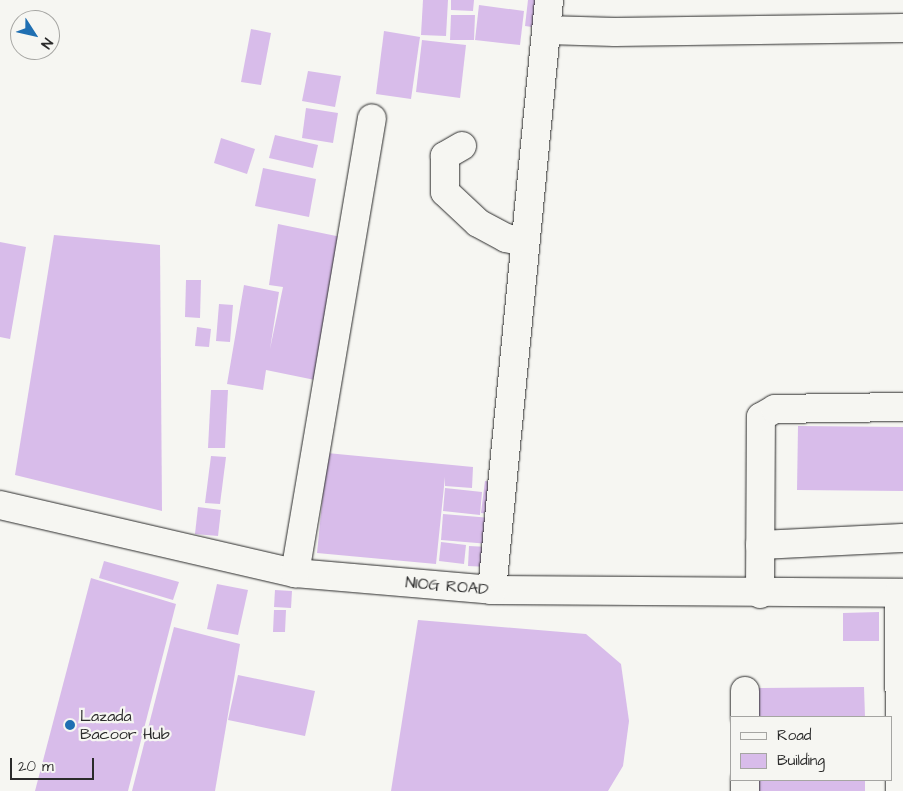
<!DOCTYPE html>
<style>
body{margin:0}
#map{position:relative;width:903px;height:791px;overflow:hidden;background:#f6f6f2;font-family:"Architects Daughter",sans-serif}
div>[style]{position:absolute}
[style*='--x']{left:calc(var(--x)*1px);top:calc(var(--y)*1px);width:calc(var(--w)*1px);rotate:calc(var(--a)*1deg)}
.building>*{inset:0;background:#d8bcea}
.roads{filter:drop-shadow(0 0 1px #2b2b2b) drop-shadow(0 0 1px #2b2b2b)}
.minor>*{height:28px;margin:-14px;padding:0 14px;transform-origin:14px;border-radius:14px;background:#f6f6f2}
.dots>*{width:14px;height:14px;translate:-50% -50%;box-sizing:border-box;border:2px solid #f6f6f2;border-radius:50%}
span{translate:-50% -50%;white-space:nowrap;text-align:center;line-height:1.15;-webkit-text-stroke:4.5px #f6f6f2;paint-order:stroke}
.street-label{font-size:16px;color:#2b2b2b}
.poi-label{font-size:16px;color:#2b2b2b}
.left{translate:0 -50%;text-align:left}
.legend{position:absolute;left:730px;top:716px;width:162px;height:65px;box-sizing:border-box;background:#f6f6f2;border:1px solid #a5a5a2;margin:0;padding:6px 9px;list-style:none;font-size:15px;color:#2b2b2b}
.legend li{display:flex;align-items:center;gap:10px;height:25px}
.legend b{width:25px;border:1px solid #a5a5a2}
.north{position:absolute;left:10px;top:10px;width:50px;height:50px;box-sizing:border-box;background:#f6f6f2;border:1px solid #a5a5a2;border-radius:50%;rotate:125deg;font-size:14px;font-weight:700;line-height:20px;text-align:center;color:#2b2b2b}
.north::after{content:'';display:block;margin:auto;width:18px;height:22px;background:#1f6fb2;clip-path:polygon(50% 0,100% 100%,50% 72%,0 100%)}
.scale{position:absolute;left:10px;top:758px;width:84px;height:22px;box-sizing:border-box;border:2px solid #2b2b2b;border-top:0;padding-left:6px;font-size:15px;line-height:18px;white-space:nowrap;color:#2b2b2b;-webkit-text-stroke:4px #f6f6f2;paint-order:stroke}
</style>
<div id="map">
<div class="building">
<i style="clip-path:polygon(423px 0,448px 0,446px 36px,421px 35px)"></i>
<i style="clip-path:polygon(451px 0,474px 0,473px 11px,451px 10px)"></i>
<i style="clip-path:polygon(528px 0,542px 0,539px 28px,525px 26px)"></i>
<i style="clip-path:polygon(479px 5px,524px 11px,520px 45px,475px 40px)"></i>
<i style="clip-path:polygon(451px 15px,475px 15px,474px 40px,450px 40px)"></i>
<i style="clip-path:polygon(251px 29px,271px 33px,261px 85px,241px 82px)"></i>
<i style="clip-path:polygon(384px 31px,420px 37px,411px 99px,376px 94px)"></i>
<i style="clip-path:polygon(422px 40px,466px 45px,460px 98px,416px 92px)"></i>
<i style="clip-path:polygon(308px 71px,341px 76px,335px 107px,302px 101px)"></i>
<i style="clip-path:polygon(306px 108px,338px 113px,333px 143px,302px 138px)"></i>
<i style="clip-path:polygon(275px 135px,318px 145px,313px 168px,269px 158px)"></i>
<i style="clip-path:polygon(221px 138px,255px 149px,247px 174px,214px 163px)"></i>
<i style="clip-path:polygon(263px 168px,316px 179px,309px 217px,255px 206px)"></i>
<i style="clip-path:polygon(278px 224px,346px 238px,315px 380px,266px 370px,263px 390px,227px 384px,244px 285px,279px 292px,270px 349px,283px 287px,269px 285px)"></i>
<i style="clip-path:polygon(54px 235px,160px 245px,162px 511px,15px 475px)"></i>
<i style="clip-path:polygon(0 242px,26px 247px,10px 339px,0 337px)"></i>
<i style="clip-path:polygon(186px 280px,201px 280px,200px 318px,185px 317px)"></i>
<i style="clip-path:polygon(219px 304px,233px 305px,230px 342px,216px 341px)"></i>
<i style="clip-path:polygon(197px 327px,211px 329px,209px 347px,195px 346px)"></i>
<i style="clip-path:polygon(211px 390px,228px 390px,225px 448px,208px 448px)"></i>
<i style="clip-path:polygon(798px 426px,903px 427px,903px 491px,797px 490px)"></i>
<i style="clip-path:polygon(327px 453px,473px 467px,472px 488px,445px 486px,445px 477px,436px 564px,317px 553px)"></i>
<i style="clip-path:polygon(211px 456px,226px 457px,220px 504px,205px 503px)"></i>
<i style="clip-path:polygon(485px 481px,494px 482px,491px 514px,481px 513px)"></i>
<i style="clip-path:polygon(445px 488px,482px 492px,480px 515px,443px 511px)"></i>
<i style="clip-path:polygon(198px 507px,221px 510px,218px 536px,195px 534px)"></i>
<i style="clip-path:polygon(443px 514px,491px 518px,489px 544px,441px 540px)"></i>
<i style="clip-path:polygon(441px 542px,466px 545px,464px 564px,439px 561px)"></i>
<i style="clip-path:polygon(469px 546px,489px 547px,488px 567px,468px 566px)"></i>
<i style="clip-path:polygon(104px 561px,179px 582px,173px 600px,99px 578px)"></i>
<i style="clip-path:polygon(91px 578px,176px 604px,128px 791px,35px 791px)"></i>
<i style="clip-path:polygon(217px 584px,248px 590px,238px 635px,207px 629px)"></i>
<i style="clip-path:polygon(275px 590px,292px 591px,291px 608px,274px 607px)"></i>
<i style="clip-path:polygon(274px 610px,286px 610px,285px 632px,273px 632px)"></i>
<i style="clip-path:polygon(879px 612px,879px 641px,843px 641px,843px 613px)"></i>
<i style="clip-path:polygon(418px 620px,586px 634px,621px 664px,629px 721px,623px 766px,608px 791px,391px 791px)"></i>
<i style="clip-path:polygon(174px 627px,240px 644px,215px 791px,132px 791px)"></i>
<i style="clip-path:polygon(238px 675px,315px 691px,305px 736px,228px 720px)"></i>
<i style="clip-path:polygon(864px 687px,865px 717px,756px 717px,756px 688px)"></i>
<i style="clip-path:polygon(757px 780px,865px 780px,865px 791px,757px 791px)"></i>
</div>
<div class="roads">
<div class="minor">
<i style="--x:546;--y:30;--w:69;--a:1.7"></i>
<i style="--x:615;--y:32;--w:288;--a:-0.8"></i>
<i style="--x:462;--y:146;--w:20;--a:150"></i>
<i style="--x:445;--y:156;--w:36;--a:90"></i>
<i style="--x:445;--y:192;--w:45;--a:43.2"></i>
<i style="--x:478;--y:223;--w:32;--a:28"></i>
<i style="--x:506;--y:238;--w:19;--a:12"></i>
<i style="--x:0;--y:505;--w:303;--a:13"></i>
<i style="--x:295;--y:573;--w:198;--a:4.9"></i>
<i style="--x:492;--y:590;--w:411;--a:0.4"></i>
<i style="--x:760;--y:545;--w:143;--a:-2.8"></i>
<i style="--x:295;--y:573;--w:461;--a:-80.4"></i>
<i style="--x:492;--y:590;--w:593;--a:-84.48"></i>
<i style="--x:899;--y:593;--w:198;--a:89.7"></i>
<i style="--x:760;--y:594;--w:177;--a:-89.7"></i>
<i style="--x:761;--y:417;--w:16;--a:-30"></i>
<i style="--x:775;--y:409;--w:128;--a:-0.9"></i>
<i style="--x:745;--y:691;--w:26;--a:90"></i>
<i style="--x:745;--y:780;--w:11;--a:90"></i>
</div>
</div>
<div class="dots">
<i style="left:70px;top:725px;background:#1f6fb2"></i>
</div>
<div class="street-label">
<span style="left:447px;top:586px;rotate:5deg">NIOG ROAD</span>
</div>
<div class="poi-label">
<span class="left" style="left:80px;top:725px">Lazada<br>Bacoor Hub</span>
</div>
<ul class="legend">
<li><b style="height:6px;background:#f6f6f2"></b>Road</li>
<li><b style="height:14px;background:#d8bcea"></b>Building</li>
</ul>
<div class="north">N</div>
<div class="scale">20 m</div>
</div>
